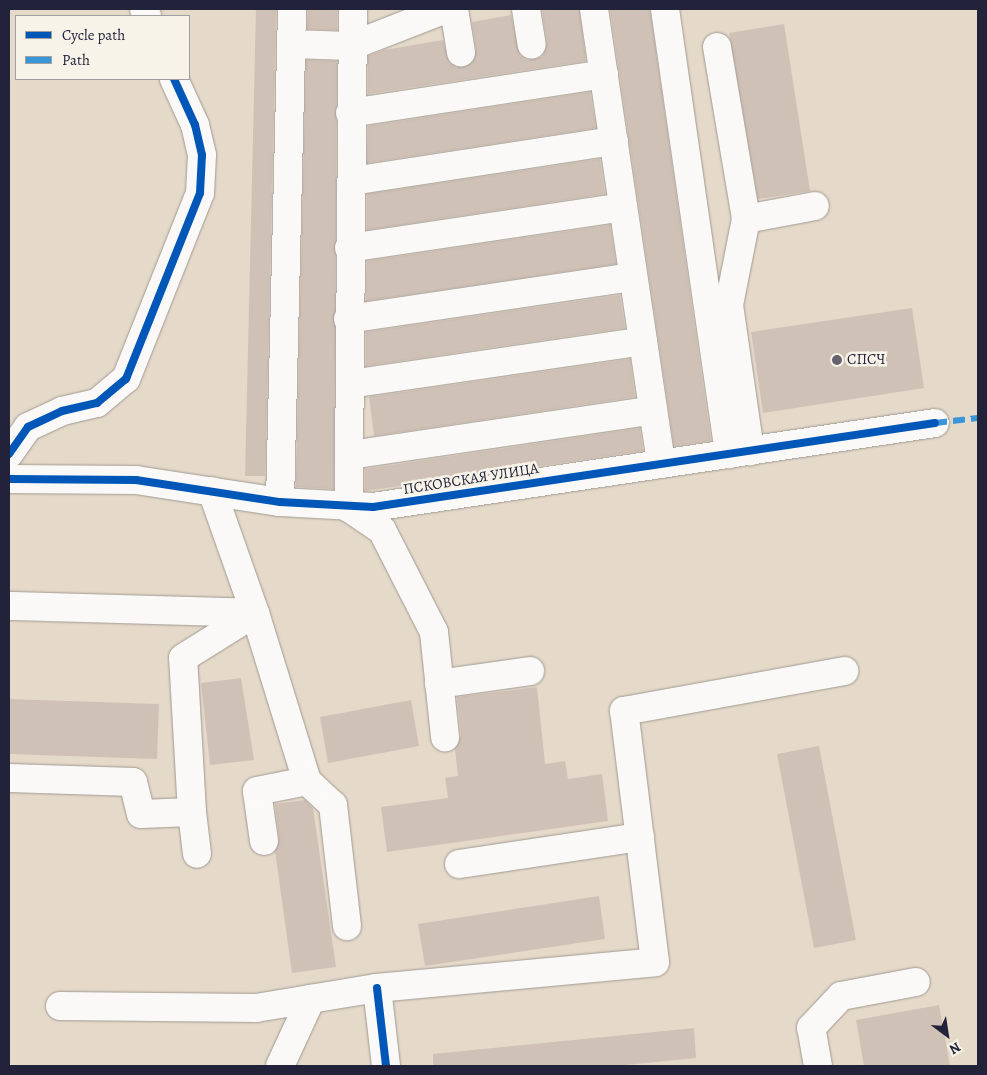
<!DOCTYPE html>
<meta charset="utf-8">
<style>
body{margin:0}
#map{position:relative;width:987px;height:1075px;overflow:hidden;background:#e5dac9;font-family:Alegreya,serif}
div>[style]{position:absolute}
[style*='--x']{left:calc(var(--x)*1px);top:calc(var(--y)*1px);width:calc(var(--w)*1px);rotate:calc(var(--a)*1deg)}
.building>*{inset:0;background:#d0c1b7}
.roads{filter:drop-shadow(0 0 1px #a09a93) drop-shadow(0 0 1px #a09a93)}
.minor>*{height:28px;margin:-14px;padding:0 14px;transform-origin:14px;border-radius:14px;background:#fbf9f7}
.quiet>*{height:6px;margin-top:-3px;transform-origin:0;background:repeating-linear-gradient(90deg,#3b95d9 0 12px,transparent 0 18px)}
.cycleway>*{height:8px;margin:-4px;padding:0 4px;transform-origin:4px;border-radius:4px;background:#0057b8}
.dots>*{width:14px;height:14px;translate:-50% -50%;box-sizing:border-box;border:2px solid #f7f3e8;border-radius:50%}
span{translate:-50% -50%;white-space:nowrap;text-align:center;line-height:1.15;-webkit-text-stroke:5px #f7f3e8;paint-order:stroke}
.poi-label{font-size:15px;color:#22223b}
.left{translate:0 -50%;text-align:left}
.street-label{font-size:15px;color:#22223b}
.frame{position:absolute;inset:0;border:10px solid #22223b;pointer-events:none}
.legend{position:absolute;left:15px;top:15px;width:175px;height:65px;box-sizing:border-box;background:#f7f3e8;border:1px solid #a29fa3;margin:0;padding:6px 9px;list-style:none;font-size:15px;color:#22223b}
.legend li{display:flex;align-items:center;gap:10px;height:25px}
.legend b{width:25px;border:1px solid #a29fa3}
.north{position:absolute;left:922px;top:1010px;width:50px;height:50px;-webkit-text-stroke:4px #f7f3e8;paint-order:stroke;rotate:149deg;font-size:14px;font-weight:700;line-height:20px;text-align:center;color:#22223b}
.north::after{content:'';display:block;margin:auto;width:18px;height:22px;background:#22223b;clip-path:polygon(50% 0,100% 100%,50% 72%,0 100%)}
</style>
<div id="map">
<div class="building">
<i style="clip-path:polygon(256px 9px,276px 9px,265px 476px,245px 476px)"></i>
<i style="clip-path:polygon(308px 9px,337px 9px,337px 30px,307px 29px)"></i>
<i style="clip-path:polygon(542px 9px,579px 9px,586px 61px,368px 94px,368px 56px,384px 50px,443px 40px,449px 62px,456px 67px,470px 64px,476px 50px,472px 22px,511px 15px,520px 55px,527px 60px,542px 57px,547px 43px)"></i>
<i style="clip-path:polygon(610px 9px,650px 9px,711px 441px,674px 446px)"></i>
<i style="clip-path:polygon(784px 24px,810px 191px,758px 199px,729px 33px)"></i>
<i style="clip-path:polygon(306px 60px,337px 61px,334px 489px,296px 487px)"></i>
<i style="clip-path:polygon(590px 92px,596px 128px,367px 163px,368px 126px)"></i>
<i style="clip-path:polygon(600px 159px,605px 194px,367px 230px,367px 194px)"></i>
<i style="clip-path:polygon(610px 225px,616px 264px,366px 301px,367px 261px)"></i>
<i style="clip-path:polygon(620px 295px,625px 328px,366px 366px,366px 332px)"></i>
<i style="clip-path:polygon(912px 308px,924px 388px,763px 413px,751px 332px)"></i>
<i style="clip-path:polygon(630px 359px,635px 397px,374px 436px,369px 397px)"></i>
<i style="clip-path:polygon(640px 428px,643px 451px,365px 491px,365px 469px)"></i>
<i style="clip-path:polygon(241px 678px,254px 760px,210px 765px,201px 683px)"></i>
<i style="clip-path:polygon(537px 687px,545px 764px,565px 761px,568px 779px,602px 774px,608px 821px,387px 852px,381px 807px,448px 798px,445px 778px,458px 776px,455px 749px,461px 735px,457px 697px)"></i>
<i style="clip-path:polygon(9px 699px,159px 704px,157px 759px,9px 754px)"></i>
<i style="clip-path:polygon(411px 700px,419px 746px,328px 763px,320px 717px)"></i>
<i style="clip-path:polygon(819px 746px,856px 940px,814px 948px,777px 754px)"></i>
<i style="clip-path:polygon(305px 800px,313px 808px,336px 967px,292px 973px,275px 851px,279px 839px,275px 804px)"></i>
<i style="clip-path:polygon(599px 896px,605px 939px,425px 966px,418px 924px)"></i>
<i style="clip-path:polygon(939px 1005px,950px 1066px,864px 1066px,856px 1020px)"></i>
<i style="clip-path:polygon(694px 1028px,696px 1058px,616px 1066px,433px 1066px,433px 1054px)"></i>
</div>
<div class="roads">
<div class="minor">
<i style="--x:144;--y:9;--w:8;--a:67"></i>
<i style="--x:353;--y:9;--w:499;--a:90.5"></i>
<i style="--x:349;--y:508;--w:40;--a:34"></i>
<i style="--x:382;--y:530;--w:114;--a:63"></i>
<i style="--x:434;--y:632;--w:106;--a:84"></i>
<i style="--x:454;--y:9;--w:44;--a:80.8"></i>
<i style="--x:526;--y:9;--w:36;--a:81"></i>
<i style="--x:594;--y:9;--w:460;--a:81.6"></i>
<i style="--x:665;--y:9;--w:450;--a:81.8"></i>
<i style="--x:291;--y:44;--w:60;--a:1.9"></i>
<i style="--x:351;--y:46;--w:102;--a:-21.3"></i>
<i style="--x:717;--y:47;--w:174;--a:80.4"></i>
<i style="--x:746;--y:219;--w:88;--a:101.2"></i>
<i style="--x:729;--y:305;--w:148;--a:81.8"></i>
<i style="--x:350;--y:113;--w:257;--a:-8.7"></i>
<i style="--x:352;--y:181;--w:265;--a:-8.7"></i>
<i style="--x:746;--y:219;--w:70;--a:-10.7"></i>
<i style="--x:349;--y:248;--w:277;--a:-8.5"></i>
<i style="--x:348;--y:319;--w:288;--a:-8.4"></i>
<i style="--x:350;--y:384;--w:296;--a:-8.3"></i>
<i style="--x:9;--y:454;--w:33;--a:-55"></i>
<i style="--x:28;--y:427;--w:38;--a:-25"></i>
<i style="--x:62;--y:411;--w:36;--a:-13"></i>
<i style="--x:97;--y:403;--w:38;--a:-40"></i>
<i style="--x:126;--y:379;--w:200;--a:-68.3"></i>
<i style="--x:200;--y:193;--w:38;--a:-87"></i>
<i style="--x:202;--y:155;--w:31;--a:-103"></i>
<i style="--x:195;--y:125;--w:51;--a:-114.5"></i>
<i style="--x:350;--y:455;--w:306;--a:-8.4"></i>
<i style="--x:9;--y:479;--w:127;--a:0.5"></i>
<i style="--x:136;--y:480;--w:146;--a:8.7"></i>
<i style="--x:280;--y:502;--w:93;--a:3.1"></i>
<i style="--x:373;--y:507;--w:568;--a:-8.5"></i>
<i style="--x:280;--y:502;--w:493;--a:-88.6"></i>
<i style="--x:9;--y:606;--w:246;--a:1.6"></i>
<i style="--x:255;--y:613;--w:129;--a:-109.4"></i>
<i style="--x:439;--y:684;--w:92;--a:-8.1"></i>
<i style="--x:9;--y:778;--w:124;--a:1.8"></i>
<i style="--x:133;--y:782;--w:33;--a:76"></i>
<i style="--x:141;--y:814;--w:51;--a:-2.2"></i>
<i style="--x:192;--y:812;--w:154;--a:-93.3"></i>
<i style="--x:183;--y:658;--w:85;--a:-32"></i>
<i style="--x:255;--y:613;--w:176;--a:72.8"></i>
<i style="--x:307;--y:781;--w:35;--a:43"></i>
<i style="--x:333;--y:805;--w:122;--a:83.4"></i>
<i style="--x:192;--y:812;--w:42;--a:83.2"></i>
<i style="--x:264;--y:841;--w:50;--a:-98"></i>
<i style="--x:257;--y:791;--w:51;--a:-11.3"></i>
<i style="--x:459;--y:864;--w:183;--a:-8.5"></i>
<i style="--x:377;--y:988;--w:79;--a:83.4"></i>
<i style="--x:60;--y:1006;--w:196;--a:0.6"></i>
<i style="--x:256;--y:1008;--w:123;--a:-9.4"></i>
<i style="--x:377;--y:988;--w:279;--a:-5.3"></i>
<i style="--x:655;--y:962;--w:253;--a:-97"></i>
<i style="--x:624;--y:711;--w:224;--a:-10.3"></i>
<i style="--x:280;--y:1066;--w:74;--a:-65.2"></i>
<i style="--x:818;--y:1066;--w:39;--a:-100"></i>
<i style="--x:811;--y:1028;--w:44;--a:-46.8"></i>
<i style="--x:841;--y:996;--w:76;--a:-10.6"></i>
</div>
</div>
<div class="quiet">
<i style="--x:935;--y:423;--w:43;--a:-6.6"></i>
</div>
<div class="cycleway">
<i style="--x:9;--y:454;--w:33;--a:-55"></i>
<i style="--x:28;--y:427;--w:38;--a:-25"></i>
<i style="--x:62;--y:411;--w:36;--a:-13"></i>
<i style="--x:97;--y:403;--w:38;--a:-40"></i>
<i style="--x:126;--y:379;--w:200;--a:-68.3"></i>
<i style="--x:200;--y:193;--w:38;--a:-87"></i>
<i style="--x:202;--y:155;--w:31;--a:-103"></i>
<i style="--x:195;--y:125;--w:51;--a:-114.5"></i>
<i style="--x:9;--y:479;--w:127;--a:0.5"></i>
<i style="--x:136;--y:480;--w:146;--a:8.7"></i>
<i style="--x:280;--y:502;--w:93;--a:3.1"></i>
<i style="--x:373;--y:507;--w:568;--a:-8.5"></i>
<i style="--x:377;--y:988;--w:79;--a:83.4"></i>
</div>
<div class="dots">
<i style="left:837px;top:360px;background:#66626d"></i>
</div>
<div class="poi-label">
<span class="left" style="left:847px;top:360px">СПСЧ</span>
</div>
<div class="street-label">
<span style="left:471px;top:479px;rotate:-9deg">ПСКОВСКАЯ УЛИЦА</span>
</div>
<div class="frame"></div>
<ul class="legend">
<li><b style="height:6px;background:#0057b8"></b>Cycle path</li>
<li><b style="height:6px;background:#3b95d9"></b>Path</li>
</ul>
<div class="north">N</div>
</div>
